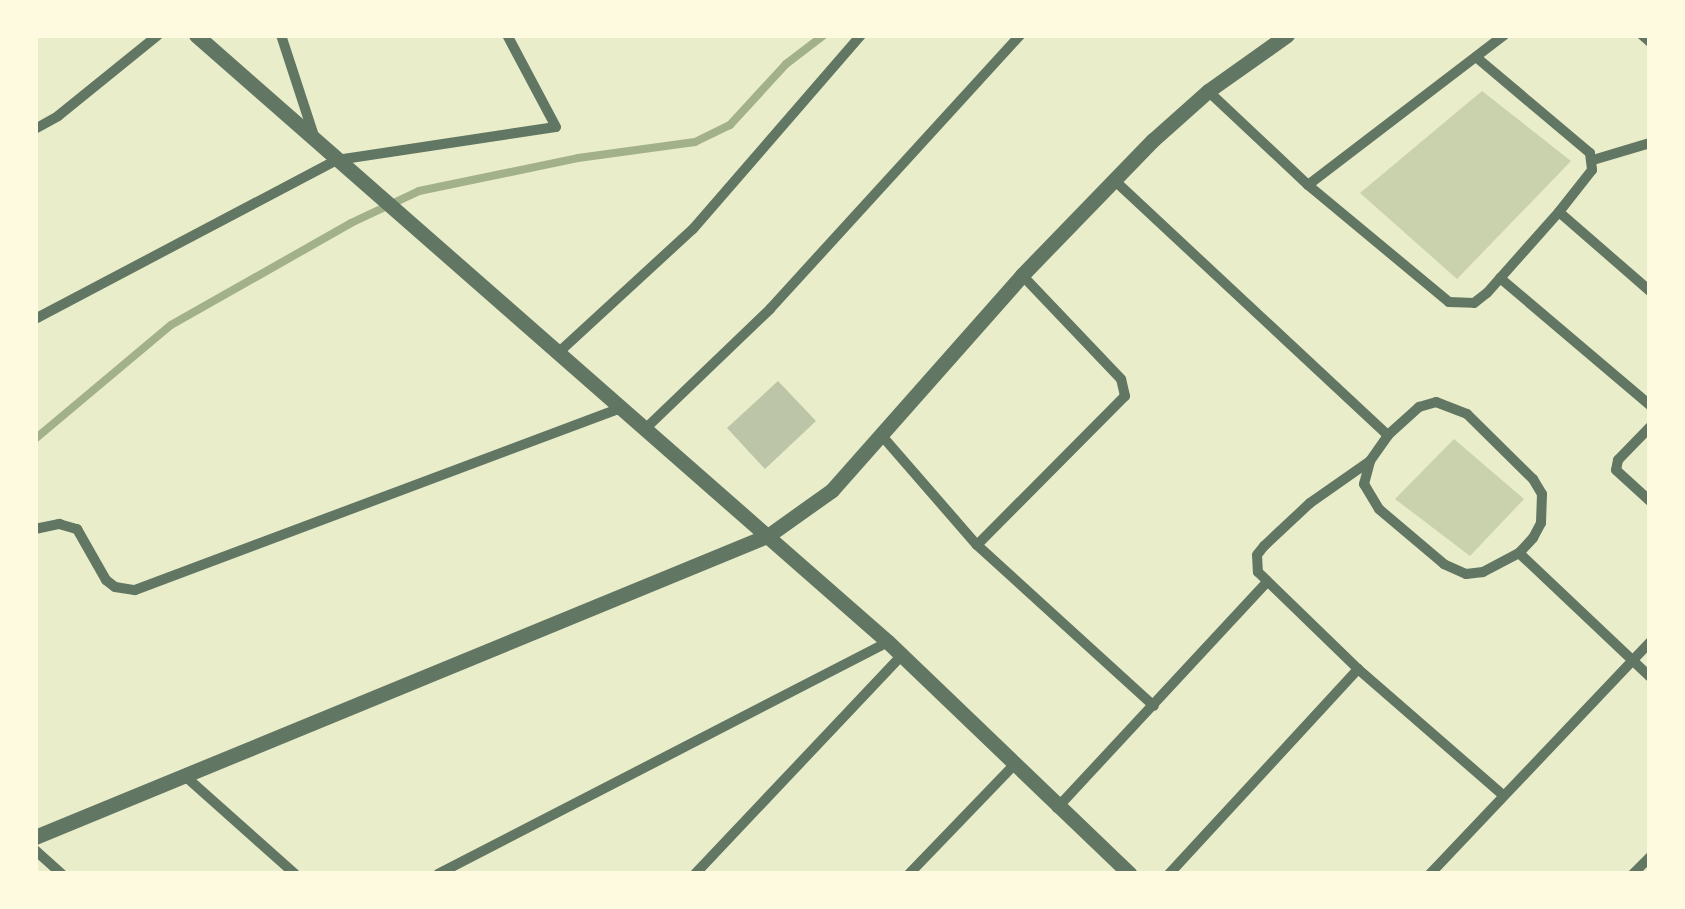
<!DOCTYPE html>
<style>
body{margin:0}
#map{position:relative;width:1685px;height:909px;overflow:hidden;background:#e9edc9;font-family:Jost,sans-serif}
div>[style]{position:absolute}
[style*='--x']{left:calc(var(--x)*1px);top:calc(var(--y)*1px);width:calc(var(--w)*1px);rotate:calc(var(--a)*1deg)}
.green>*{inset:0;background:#cad2ad}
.stream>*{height:8px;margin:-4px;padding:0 4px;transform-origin:4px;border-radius:4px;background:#a3b18a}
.building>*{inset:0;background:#bcc5a7}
.minor>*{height:10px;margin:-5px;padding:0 5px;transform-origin:5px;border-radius:5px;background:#617663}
.tertiary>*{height:15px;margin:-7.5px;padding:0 7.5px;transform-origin:7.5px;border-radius:7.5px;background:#617663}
span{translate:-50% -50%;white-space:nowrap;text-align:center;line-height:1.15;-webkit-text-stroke:10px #fefae0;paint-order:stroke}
.frame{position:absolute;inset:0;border:38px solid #fefae0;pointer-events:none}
</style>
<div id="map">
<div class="green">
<i style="clip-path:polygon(1482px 91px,1571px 161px,1457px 279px,1360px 193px)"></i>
<i style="clip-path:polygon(1454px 439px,1524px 499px,1470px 556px,1395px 499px)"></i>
</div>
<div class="stream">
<i style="--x:35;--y:439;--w:177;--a:-40"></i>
<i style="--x:171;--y:325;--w:207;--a:-29.5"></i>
<i style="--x:351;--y:223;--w:75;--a:-25.2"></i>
<i style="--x:419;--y:191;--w:162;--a:-11.7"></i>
<i style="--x:578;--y:158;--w:118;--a:-7.8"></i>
<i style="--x:695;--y:142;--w:39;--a:-26"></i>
<i style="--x:730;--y:125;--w:83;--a:-47.4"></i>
<i style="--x:786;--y:64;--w:48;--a:-37.3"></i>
</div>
<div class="building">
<i style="clip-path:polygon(778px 381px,816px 421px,765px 469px,727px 428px)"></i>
</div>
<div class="minor">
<i style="--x:281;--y:35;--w:109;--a:71.9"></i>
<i style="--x:1642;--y:35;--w:11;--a:41"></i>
<i style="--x:1476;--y:57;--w:149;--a:40.1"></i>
<i style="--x:1590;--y:153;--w:17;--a:83"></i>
<i style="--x:1592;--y:170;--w:53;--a:128.2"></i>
<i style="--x:1208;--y:91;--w:137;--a:43.2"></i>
<i style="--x:1308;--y:185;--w:183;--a:39.7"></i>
<i style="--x:1449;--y:302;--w:25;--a:2"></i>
<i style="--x:1474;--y:303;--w:16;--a:-38"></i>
<i style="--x:1487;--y:293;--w:108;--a:-48.4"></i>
<i style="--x:1559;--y:212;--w:121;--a:41"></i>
<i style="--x:35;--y:129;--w:26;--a:-29"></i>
<i style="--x:58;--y:116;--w:129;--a:-39"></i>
<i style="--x:1593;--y:160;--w:59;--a:-16.6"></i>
<i style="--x:1113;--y:179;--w:376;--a:43"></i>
<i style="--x:1308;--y:185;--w:247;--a:-37.4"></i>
<i style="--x:1500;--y:278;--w:197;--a:40.3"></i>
<i style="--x:35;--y:319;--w:341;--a:-27.8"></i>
<i style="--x:337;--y:160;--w:221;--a:-8.6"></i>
<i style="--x:556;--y:127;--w:104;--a:-118"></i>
<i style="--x:558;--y:353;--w:183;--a:-42.6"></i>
<i style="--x:693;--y:229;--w:257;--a:-49.1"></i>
<i style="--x:1436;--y:402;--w:33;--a:21"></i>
<i style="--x:1467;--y:414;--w:93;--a:44.6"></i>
<i style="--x:1533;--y:479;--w:17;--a:59"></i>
<i style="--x:1542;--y:494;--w:29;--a:92"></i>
<i style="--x:1541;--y:523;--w:17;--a:118"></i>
<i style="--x:1533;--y:538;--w:21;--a:133"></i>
<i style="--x:1519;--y:553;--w:41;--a:152.2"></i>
<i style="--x:1483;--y:572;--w:17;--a:173"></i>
<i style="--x:1466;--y:574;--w:24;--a:-156"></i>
<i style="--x:1444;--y:564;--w:85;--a:-139.8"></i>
<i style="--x:1379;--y:509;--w:29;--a:-121"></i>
<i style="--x:1364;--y:484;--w:24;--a:-75"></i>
<i style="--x:1370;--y:461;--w:32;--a:-55"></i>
<i style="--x:1388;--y:435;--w:42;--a:-42.1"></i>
<i style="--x:1419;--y:407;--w:18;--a:-16"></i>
<i style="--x:1650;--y:427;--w:46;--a:134.1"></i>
<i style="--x:1618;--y:460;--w:10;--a:101"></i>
<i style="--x:1616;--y:470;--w:46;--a:42.4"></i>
<i style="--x:644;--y:430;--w:175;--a:-43.8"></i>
<i style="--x:770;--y:309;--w:371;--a:-47.6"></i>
<i style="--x:883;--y:437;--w:143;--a:49"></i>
<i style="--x:977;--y:545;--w:239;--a:42.3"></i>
<i style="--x:1370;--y:461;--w:73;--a:145"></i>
<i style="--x:1310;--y:503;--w:63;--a:136.9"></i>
<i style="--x:1264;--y:546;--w:11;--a:128"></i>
<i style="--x:1257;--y:555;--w:17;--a:87"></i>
<i style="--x:1258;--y:572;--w:139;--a:44.1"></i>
<i style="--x:1358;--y:669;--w:192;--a:41"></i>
<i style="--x:35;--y:529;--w:25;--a:-12"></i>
<i style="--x:59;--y:524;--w:19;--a:16"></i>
<i style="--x:77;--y:529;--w:59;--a:60.4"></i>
<i style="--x:106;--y:580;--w:11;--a:38"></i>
<i style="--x:115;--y:587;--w:20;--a:9"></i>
<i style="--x:135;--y:590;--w:516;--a:-20.54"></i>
<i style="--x:977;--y:545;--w:210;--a:-45.2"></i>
<i style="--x:1125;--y:396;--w:17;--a:-103"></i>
<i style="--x:1121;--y:379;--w:144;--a:-133.6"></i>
<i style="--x:1519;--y:553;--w:180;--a:43.4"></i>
<i style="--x:185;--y:776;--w:147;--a:41.7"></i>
<i style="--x:1057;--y:808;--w:309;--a:-47.1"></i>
<i style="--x:35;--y:850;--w:36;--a:42"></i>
<i style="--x:438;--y:874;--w:506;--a:-27.27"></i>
<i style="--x:695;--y:874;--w:301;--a:-46.6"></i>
<i style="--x:909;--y:874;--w:150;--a:-46.1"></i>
<i style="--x:1169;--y:874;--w:279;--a:-47.3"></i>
<i style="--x:1430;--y:874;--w:320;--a:-46.5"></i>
<i style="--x:1633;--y:874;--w:24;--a:-45"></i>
</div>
<div class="tertiary">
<i style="--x:196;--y:35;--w:920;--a:41.26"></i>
<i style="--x:888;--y:642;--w:335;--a:43.8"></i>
<i style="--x:35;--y:837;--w:794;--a:-22.36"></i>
<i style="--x:769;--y:535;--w:77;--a:-35.5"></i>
<i style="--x:832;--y:490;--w:287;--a:-48.5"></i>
<i style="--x:1022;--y:275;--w:188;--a:-45.9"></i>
<i style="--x:1153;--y:140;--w:74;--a:-41.7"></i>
<i style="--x:1208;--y:91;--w:97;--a:-35.3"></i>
</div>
<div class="frame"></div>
</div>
